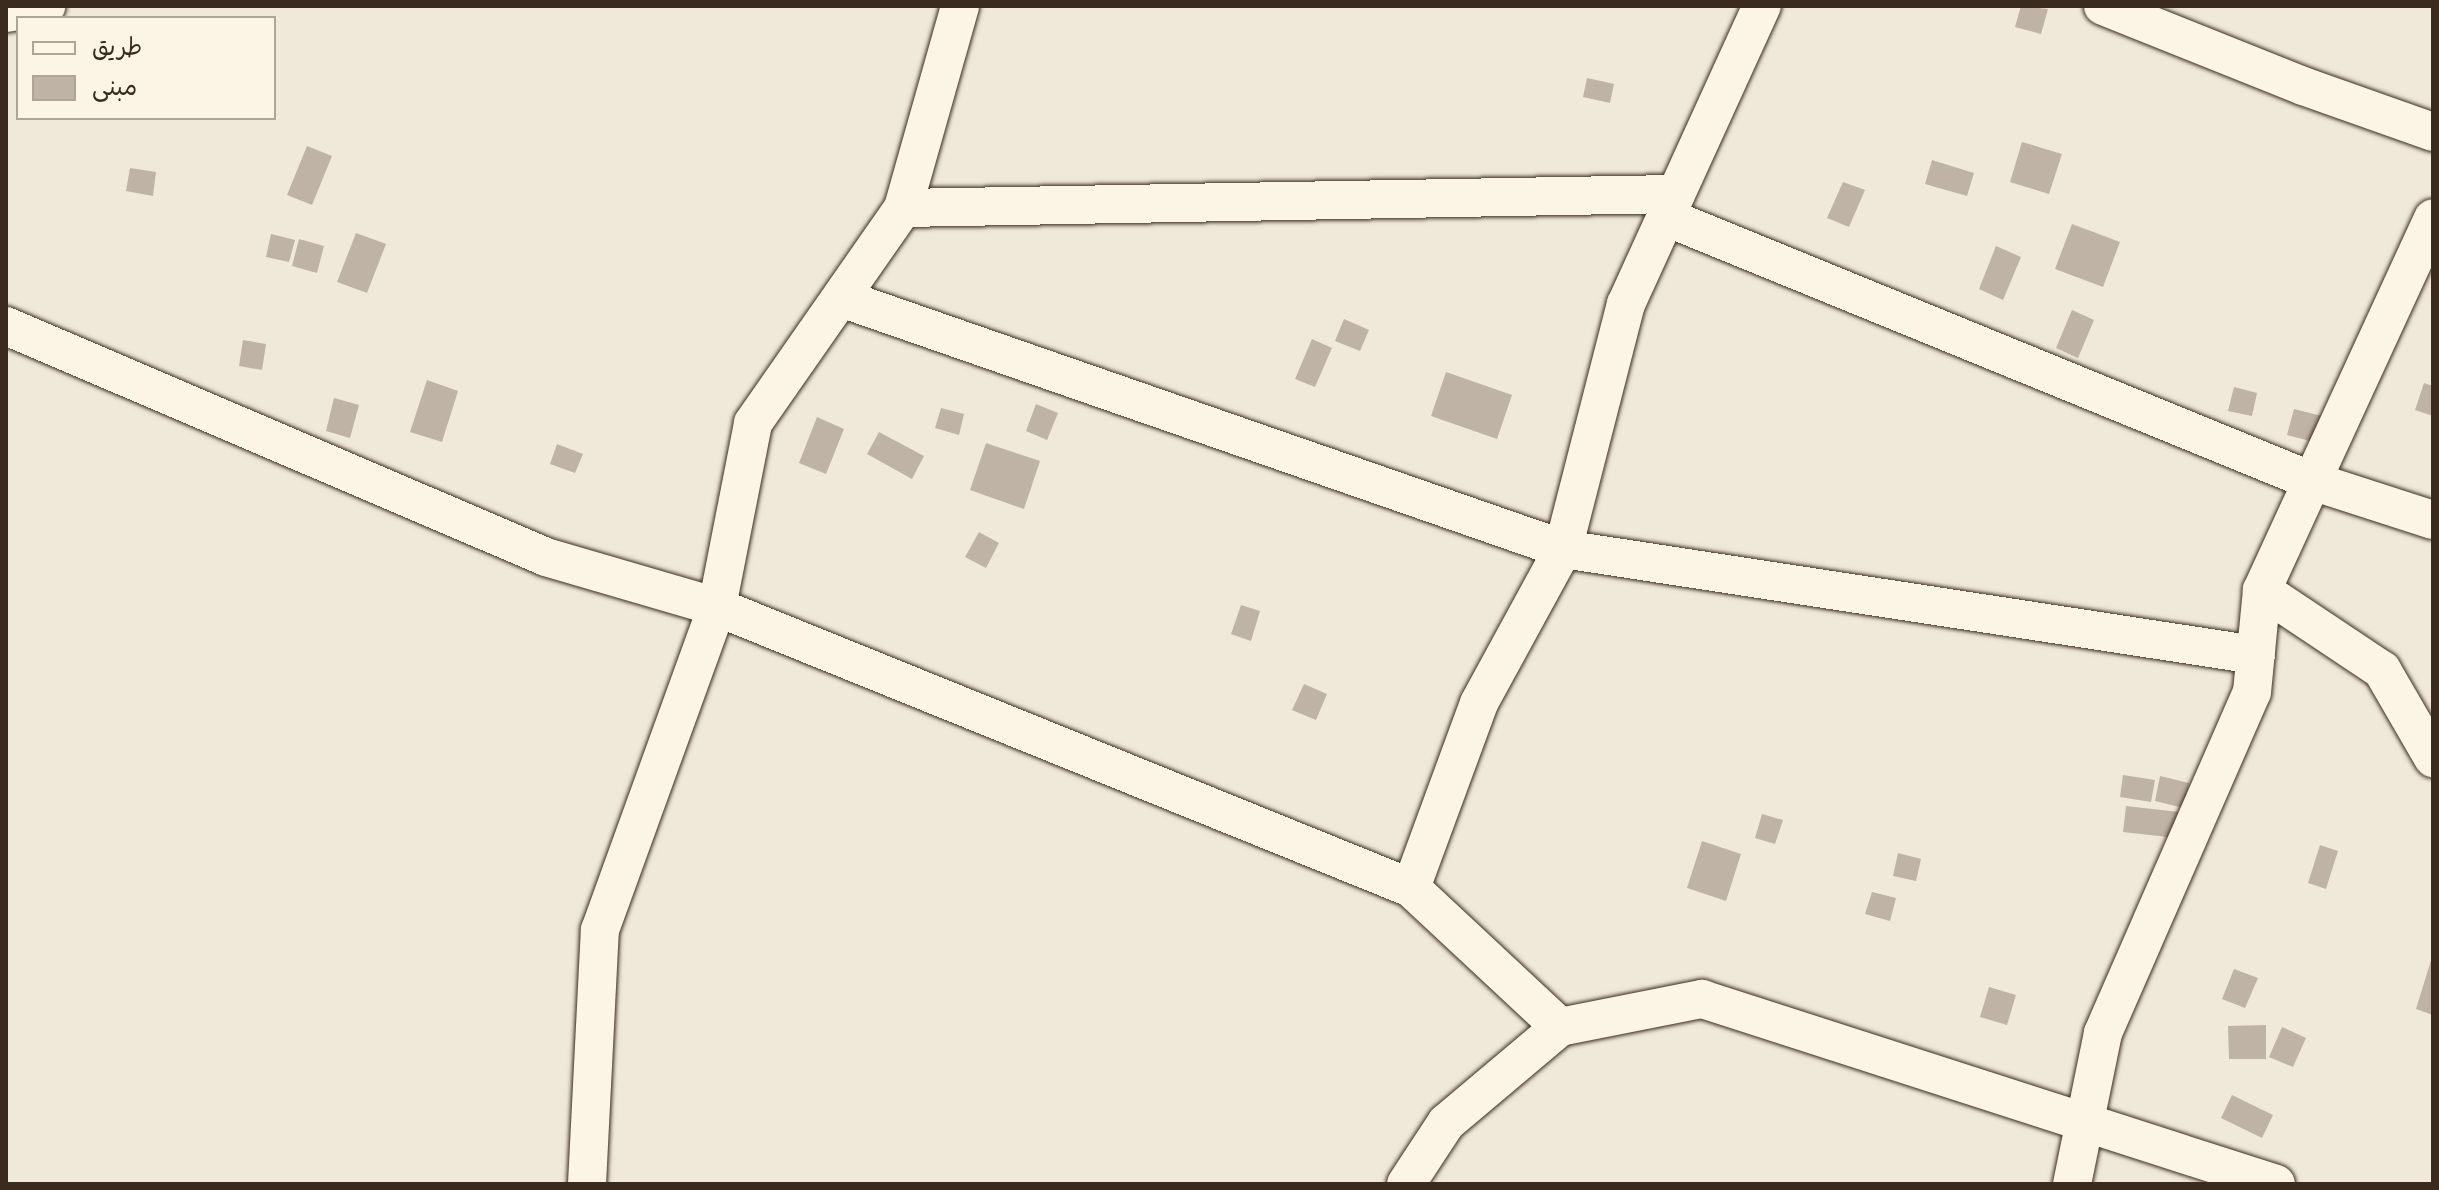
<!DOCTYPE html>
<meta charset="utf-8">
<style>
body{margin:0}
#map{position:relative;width:2439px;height:1190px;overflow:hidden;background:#f0e9d9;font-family:Pangolin,"Playpen Sans Arabic",sans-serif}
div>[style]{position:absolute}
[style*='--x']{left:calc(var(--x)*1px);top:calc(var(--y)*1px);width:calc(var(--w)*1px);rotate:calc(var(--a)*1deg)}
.building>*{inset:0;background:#beb3a4}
.roads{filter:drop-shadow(0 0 2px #3b2a1e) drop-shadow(0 0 2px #3b2a1e)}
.minor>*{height:38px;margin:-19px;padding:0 19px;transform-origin:19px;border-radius:19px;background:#fcf5e5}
span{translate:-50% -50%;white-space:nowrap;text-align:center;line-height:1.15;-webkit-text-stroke:7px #fcf5e5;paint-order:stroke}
.frame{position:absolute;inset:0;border:8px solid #3b2a1e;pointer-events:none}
.legend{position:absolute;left:16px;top:16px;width:260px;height:104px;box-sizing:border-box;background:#fcf5e5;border:2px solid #afa495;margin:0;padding:10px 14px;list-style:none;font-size:24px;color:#3b2a1e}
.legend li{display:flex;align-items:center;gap:16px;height:40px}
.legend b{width:40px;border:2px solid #afa495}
</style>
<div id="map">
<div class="building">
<i style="clip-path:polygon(2021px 6px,2048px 9px,2041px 34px,2015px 27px)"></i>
<i style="clip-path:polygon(1587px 78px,1614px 84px,1610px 103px,1583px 97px)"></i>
<i style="clip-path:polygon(2022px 142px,2062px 154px,2049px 194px,2010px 182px)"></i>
<i style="clip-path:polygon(307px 146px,332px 156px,312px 205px,287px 195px)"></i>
<i style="clip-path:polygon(1932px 160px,1974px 173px,1967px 196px,1925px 184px)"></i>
<i style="clip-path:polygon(130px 168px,156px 172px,153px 196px,126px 191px)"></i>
<i style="clip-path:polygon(1843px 182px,1865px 190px,1849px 227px,1827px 218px)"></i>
<i style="clip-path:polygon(2072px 224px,2120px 242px,2103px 287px,2055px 269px)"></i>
<i style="clip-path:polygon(356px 233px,386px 244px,367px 293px,337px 282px)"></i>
<i style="clip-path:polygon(271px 234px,295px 240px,289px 262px,266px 257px)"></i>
<i style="clip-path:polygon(299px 239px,324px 246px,317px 273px,292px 266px)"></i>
<i style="clip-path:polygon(1996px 246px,2021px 257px,2003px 300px,1979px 289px)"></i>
<i style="clip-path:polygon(2072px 310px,2094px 320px,2078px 358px,2056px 348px)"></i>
<i style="clip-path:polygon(1344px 319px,1369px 330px,1360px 351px,1335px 341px)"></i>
<i style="clip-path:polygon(1312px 339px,1332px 348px,1315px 387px,1295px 379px)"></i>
<i style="clip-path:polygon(243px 340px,266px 344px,262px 370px,239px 366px)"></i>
<i style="clip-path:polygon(1446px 372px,1512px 395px,1497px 439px,1431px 416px)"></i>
<i style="clip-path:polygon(427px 380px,458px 391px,442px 442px,410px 432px)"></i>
<i style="clip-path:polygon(2424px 383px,2433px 386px,2433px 416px,2415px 410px)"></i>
<i style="clip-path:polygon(2234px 387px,2257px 393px,2252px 416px,2228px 411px)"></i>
<i style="clip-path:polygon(334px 398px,359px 405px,350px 438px,326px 431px)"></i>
<i style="clip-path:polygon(1036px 404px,1058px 413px,1047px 440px,1026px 431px)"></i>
<i style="clip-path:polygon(941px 408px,964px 414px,959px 435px,935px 428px)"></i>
<i style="clip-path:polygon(2294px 409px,2322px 416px,2314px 442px,2287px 435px)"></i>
<i style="clip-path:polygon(817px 417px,844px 429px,826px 474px,799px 463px)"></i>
<i style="clip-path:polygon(879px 432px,924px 456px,912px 479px,867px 454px)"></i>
<i style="clip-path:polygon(986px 443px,1040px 461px,1024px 509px,970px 490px)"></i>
<i style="clip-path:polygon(557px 444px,583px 454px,575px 473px,550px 464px)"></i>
<i style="clip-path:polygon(979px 532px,999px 543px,986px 568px,965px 557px)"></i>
<i style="clip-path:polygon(1241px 605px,1260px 611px,1251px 641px,1231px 634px)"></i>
<i style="clip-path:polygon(1304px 684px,1327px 694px,1316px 720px,1292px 710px)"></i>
<i style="clip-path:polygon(2123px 775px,2155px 780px,2151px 802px,2120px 797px)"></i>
<i style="clip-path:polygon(2160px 776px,2189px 783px,2184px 808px,2155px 801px)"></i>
<i style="clip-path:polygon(2126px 806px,2179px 812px,2176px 838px,2123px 832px)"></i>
<i style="clip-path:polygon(1762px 814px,1783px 820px,1775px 844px,1755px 838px)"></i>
<i style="clip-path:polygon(1702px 841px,1741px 854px,1726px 901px,1687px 888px)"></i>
<i style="clip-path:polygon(2320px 845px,2338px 851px,2326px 889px,2308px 883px)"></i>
<i style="clip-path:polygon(1898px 853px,1921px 859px,1916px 881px,1893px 876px)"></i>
<i style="clip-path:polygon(1872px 892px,1896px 898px,1890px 921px,1865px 914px)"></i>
<i style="clip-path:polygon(2432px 957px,2433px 957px,2433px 1015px,2416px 1009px)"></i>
<i style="clip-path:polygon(2234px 969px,2258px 978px,2245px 1008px,2222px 999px)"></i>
<i style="clip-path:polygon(1989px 987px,2016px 995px,2007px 1025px,1980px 1017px)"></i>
<i style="clip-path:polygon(2266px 1025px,2266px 1059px,2229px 1059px,2228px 1026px)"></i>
<i style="clip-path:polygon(2282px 1027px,2306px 1038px,2293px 1067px,2269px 1057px)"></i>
<i style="clip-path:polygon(2232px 1095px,2273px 1115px,2262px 1138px,2221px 1118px)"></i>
</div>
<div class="roads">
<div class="minor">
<i style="--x:2103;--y:6;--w:215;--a:21.8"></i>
<i style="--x:2303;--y:86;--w:138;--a:19.5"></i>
<i style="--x:6;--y:13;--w:41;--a:-9.9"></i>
<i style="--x:903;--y:208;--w:773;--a:-1.04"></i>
<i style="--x:1666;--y:217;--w:698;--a:22.23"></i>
<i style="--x:2312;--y:481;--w:127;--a:17.9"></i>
<i style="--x:841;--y:298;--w:764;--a:19.17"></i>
<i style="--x:1563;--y:549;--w:701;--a:8.7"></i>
<i style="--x:6;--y:326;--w:587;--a:23.16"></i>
<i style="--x:546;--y:557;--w:178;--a:16.3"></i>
<i style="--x:717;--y:607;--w:749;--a:22.04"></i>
<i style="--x:1411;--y:888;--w:204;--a:43"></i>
<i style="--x:1560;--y:1027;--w:145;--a:-11.2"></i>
<i style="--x:1702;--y:999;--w:603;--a:17.86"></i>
<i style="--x:2262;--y:590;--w:144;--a:33.7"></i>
<i style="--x:2382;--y:670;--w:102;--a:59.9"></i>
<i style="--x:1411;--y:888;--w:197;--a:-69.8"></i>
<i style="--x:1479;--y:703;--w:175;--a:-61.4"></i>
<i style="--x:1563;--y:549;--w:253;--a:-75.6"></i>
<i style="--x:1626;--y:304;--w:328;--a:-65.5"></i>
<i style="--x:587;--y:1184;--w:254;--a:-87.1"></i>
<i style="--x:600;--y:930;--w:344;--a:-70.1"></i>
<i style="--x:717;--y:607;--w:187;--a:-78.9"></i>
<i style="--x:753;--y:423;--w:262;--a:-55.1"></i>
<i style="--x:903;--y:208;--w:210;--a:-74.2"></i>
<i style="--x:1406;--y:1184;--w:73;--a:-56.7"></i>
<i style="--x:1446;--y:1123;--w:149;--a:-40.1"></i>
<i style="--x:2072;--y:1184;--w:154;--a:-78.4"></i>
<i style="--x:2103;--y:1033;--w:372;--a:-66.4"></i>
<i style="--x:2252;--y:692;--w:102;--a:-84.4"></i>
<i style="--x:2262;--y:590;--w:409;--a:-65.3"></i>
</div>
</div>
<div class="frame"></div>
<ul class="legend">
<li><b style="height:10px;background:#fcf5e5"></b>طريق</li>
<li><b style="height:22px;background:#beb3a4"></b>مبنى</li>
</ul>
</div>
